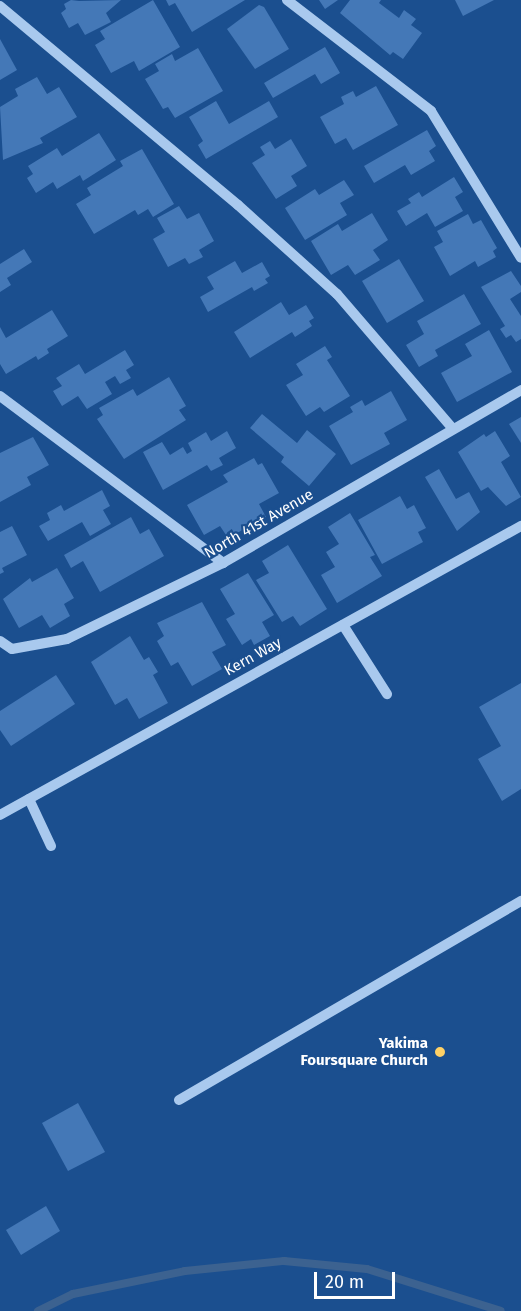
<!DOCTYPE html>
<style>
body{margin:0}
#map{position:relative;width:521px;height:1311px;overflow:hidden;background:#1b4f8f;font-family:"Fira Sans",sans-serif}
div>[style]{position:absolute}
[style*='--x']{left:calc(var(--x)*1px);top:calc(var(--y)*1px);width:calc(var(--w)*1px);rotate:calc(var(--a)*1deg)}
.stream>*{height:8px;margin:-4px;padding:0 4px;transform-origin:4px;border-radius:4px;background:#3c6290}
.building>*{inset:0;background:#4478b7}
.minor>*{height:10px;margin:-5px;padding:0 5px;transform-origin:5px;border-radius:5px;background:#a9c9ee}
.dots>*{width:16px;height:16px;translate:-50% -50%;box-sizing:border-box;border:3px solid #1b4f8f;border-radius:50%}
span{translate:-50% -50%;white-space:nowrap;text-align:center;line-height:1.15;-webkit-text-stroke:4.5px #1b4f8f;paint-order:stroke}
.street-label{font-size:15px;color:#fff}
.poi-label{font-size:15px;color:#fff;font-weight:700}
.right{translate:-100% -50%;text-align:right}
.scale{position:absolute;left:314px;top:1272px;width:81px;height:27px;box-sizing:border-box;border:3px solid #fff;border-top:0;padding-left:8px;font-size:18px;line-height:21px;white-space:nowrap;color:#fff;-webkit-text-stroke:4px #1b4f8f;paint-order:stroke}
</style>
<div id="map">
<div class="stream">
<i style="--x:38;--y:1311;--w:39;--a:-26"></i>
<i style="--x:73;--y:1294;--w:114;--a:-11.6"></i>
<i style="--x:185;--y:1271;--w:100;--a:-5.8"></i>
<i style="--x:284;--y:1261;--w:83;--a:5.5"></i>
<i style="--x:367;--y:1269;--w:140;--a:17.4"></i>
</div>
<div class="building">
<i style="clip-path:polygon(71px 0,79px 1px,121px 0,106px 13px,111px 22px,85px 35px,78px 23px,69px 28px,61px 13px,66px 9px,64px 4px)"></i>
<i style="clip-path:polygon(153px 0,180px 47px,139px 71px,134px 61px,111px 73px,95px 45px,105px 39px,100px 31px)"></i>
<i style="clip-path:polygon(166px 0,245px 0,192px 32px,175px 3px,169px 6px)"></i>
<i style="clip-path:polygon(319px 0,338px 0,325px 9px)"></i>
<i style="clip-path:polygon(350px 0,381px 0,379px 3px,399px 18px,404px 10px,416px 19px,411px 25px,422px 33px,403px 59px,393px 52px,390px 55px,340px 13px)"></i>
<i style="clip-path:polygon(455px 0,494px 0,463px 16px)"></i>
<i style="clip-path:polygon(259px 5px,264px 7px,289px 49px,255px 69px,227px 29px)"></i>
<i style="clip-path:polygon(0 39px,17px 70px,0 80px)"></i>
<i style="clip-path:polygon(325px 47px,340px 73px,321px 84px,315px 74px,273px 98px,264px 83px)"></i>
<i style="clip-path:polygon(198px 48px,223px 91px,175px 118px,168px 107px,163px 109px,145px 79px,159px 71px,155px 64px,172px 54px,175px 61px)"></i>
<i style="clip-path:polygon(37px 77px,47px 94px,59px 87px,77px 117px,40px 138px,43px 143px,3px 160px,0 107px,18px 96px,15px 89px)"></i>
<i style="clip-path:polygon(376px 86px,398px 125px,353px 150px,346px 138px,335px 144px,320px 117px,344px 104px,341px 97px,353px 91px,356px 97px)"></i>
<i style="clip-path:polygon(216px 101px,229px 124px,269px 101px,278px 117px,206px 159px,198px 145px,203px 141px,189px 117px)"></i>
<i style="clip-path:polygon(427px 130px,436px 146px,429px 151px,435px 161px,411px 175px,405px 165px,374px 183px,364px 166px)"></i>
<i style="clip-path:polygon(99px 133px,116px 160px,83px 181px,80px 175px,57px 189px,53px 182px,36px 193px,27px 178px,33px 174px,28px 166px,57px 148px,62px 156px)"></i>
<i style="clip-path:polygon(291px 139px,307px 166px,291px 176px,297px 186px,276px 199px,252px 163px,265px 155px,260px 147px,270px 141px,275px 149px)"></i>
<i style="clip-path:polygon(142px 149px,174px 204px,153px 217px,148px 209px,138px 215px,135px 210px,94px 234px,76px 204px,91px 195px,87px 188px,123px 166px,120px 161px)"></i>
<i style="clip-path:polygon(454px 177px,463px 192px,455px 197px,463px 211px,435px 227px,427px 213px,406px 226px,397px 211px,411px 203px,408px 199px,419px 192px,422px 197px)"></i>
<i style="clip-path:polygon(344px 180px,354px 195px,340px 203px,347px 215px,305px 240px,285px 208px,315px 189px,319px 195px)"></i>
<i style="clip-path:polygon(179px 206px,187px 219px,199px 213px,214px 241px,199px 250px,203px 257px,189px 264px,185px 258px,168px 267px,153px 239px,165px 232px,157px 218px)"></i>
<i style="clip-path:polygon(372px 213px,388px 240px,373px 250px,380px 260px,355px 275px,348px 265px,331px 275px,311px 241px,338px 224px,342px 231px)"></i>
<i style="clip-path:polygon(468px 214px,473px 224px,481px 220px,497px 248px,493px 251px,496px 257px,478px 267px,475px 261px,450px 276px,434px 247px,443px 242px,437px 231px)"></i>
<i style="clip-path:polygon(24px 249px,32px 262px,7px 278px,11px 285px,0 292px,0 264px)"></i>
<i style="clip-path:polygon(399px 259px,424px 301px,387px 323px,362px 281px)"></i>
<i style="clip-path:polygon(235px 261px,242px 273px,262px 262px,270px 276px,265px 279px,268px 283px,254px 291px,252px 287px,208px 312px,200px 297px,214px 289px,207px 277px)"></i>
<i style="clip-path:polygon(511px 271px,521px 286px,521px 292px,510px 299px,521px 316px,521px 339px,516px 342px,511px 335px,506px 338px,500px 329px,505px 326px,481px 287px)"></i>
<i style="clip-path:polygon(464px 294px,481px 324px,435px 350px,438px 356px,419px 367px,406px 345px,424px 334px,417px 321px)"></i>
<i style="clip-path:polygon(281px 302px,289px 315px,306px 305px,314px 318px,309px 321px,312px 326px,295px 337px,292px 332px,250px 358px,234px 332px)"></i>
<i style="clip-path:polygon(52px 310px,68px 336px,47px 349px,49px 353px,38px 360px,36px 356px,6px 374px,0 364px,0 327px,6px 338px)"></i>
<i style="clip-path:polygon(489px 330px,512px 372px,457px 402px,441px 373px,472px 356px,465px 344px)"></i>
<i style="clip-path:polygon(325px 346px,332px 357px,327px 360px,350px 396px,324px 412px,320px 407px,306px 416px,286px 385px,303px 375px,296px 364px)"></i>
<i style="clip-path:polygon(125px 350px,134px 365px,126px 370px,131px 378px,120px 384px,115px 376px,105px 382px,112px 394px,87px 409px,78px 396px,62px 406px,53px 391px,62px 386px,56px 378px,79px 364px,85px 374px)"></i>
<i style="clip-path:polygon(169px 377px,186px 406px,179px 410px,186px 420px,124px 459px,97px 419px,103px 415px,99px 408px,133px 389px,137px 396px)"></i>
<i style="clip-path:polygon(391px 391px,407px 420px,384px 433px,390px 444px,351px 465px,329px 426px,353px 412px,350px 407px,362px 400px,365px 406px)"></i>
<i style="clip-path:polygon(262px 414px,297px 443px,307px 430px,336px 454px,309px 486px,281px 462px,284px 457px,250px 428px)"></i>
<i style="clip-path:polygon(521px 417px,521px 443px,509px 424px)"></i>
<i style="clip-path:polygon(227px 431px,236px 448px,219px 458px,223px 465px,211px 471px,207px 465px,163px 490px,143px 452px,162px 442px,170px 455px,183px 447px,187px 454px,192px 451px,188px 443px,206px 432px,211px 441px)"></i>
<i style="clip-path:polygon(495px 431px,510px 456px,501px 462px,521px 497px,506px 506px,488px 487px,481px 491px,458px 452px,484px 434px,486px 437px)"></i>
<i style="clip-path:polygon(33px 437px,49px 465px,27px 477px,31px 485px,0 502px,0 453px)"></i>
<i style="clip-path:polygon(254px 458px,258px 465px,262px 463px,279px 493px,259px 504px,266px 517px,228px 538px,220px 526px,204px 535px,187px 505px,228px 482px,223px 475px)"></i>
<i style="clip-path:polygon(439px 469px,456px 499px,469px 492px,480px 512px,457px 531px,425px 477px)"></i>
<i style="clip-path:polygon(102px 490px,110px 506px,103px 510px,111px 524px,90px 536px,82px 522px,48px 541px,39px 526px,50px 520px,47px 513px,61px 505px,64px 511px)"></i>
<i style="clip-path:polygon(400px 496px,407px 509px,414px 505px,426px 528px,418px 532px,423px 542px,382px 564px,358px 520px)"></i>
<i style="clip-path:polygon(350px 513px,375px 555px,370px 557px,382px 576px,337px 603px,321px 575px,335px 567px,326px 552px,339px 544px,328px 527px)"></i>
<i style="clip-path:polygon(131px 517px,140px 534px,149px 529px,164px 556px,100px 592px,83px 561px,71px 568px,64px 555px)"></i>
<i style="clip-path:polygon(12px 526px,27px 555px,2px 568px,4px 572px,0 574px,0 532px)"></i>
<i style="clip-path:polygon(288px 545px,327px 609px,300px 626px,293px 616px,282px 622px,256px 580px,269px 573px,262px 561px)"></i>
<i style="clip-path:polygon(57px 568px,74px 598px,64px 604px,70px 616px,50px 628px,42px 615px,19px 628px,3px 599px,30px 578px,32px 582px)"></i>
<i style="clip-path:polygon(248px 573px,274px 615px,262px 622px,270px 636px,254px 645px,251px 639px,242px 645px,226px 619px,235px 614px,220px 589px)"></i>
<i style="clip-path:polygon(202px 602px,226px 645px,212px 652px,222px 669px,192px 686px,178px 662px,171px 666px,157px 641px,164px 636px,157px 623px)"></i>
<i style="clip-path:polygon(130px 636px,144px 660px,149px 657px,158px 672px,153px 675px,168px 703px,139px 719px,127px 698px,115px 705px,91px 662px)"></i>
<i style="clip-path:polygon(56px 675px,75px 704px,11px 746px,0 730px,0 711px)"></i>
<i style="clip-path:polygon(521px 683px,521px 789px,502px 801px,478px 759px,501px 746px,479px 707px)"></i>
<i style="clip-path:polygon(78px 1103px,105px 1152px,68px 1171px,42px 1123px)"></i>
<i style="clip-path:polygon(46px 1206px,60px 1231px,21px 1255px,6px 1230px)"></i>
</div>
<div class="minor">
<i style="--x:287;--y:0;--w:182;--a:37.6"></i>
<i style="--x:431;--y:111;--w:172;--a:58.5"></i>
<i style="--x:0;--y:6;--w:310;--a:39.9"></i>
<i style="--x:238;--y:205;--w:133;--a:42"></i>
<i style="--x:337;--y:294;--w:178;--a:49.3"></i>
<i style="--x:0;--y:396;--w:279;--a:36.8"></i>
<i style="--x:343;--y:625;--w:82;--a:57.5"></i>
<i style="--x:0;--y:641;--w:14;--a:34"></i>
<i style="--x:12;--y:649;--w:56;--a:-10.3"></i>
<i style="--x:67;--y:639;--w:174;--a:-26"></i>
<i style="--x:223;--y:563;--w:345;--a:-30.1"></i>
<i style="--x:29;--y:799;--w:52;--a:64.9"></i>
<i style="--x:0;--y:815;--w:596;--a:-29.02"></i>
<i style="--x:179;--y:1100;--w:396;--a:-30.2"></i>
</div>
<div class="dots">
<i style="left:440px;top:1052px;background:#ffd166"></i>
</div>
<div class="street-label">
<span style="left:259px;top:524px;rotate:-30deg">North 41st Avenue</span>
<span style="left:253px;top:657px;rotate:-29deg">Kern Way</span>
</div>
<div class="poi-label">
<span class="right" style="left:428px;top:1052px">Yakima<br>Foursquare Church</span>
</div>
<div class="scale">20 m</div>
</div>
